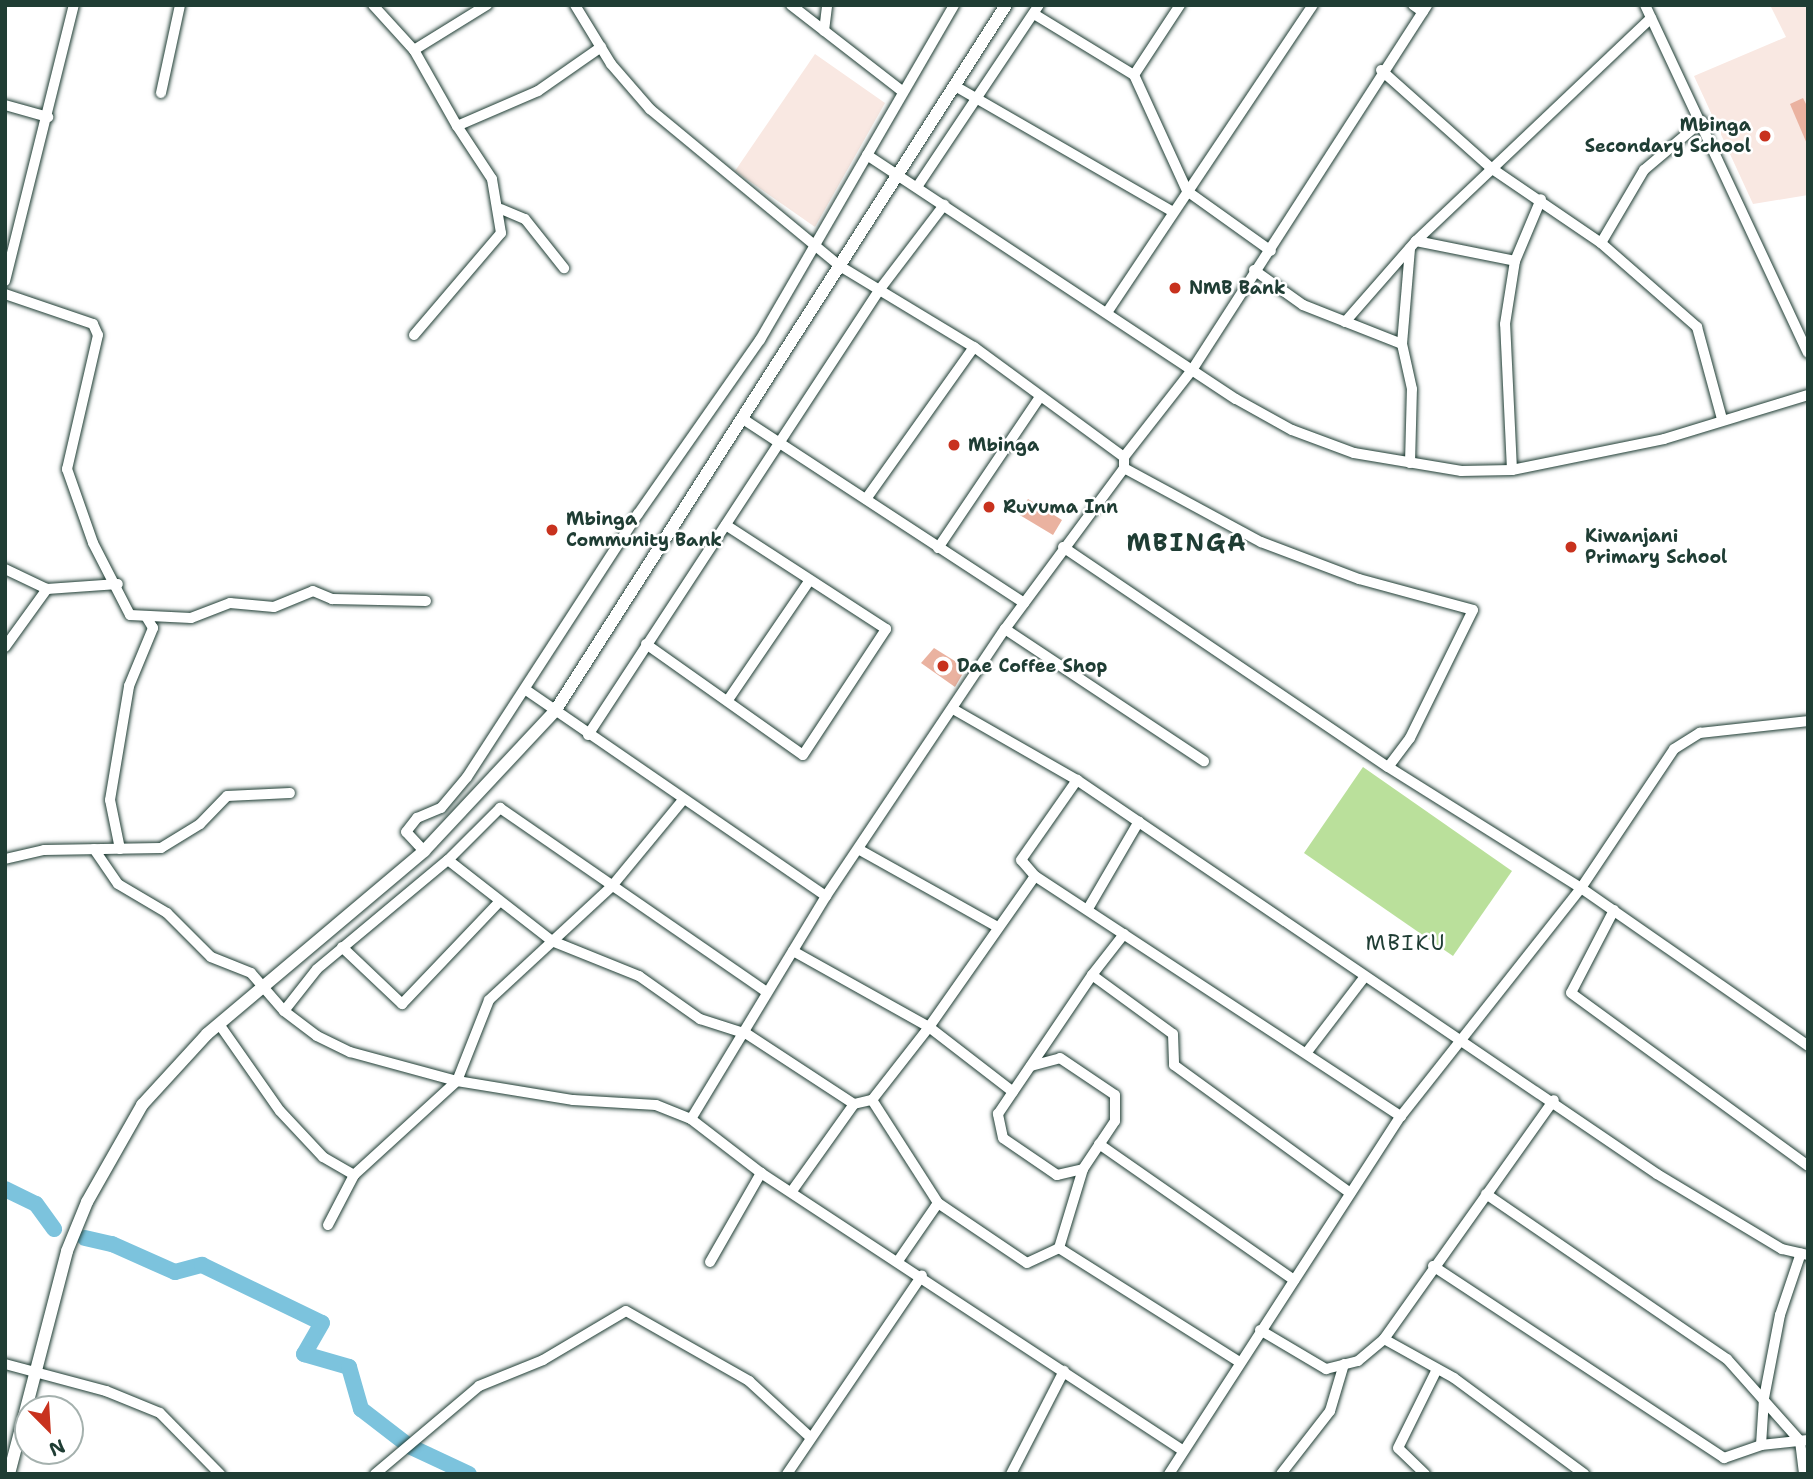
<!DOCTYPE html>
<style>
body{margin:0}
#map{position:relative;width:1813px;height:1479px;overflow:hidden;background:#fff;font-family:"Shantell Sans",sans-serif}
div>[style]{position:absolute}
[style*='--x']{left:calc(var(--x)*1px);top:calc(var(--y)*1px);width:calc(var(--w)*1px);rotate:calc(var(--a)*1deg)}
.built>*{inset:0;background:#f9e8e2}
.green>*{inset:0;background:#bae09b}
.river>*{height:16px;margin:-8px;padding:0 8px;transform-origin:8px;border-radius:8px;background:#7cc3dd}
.building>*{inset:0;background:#eab2a0}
.roads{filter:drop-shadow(0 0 2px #1f3d34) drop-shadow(0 0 2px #1f3d34)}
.minor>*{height:10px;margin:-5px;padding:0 5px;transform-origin:5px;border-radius:5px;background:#fff}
.major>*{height:12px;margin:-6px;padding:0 6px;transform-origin:6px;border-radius:6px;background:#fff}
.dots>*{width:19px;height:19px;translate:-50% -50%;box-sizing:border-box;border:4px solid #fff;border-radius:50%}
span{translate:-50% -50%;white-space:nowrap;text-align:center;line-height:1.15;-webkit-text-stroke:5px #fff;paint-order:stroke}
.poi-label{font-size:18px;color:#1f3d34;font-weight:700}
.right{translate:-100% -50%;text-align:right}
.left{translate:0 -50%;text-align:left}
.quarter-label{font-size:21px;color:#1f3d34;letter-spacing:2px}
.district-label{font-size:24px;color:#1f3d34;font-weight:700;letter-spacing:2px}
.frame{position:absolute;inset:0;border:7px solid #1f3d34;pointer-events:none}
.north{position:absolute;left:14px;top:1395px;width:70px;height:70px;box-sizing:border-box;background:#fff;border:2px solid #a5b1ae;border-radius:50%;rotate:156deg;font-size:19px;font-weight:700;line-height:28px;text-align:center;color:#1f3d34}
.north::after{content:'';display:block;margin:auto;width:24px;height:32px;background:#c8321e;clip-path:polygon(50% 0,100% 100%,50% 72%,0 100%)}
</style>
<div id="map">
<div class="built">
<i style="clip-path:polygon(1770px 5px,1808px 5px,1808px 195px,1753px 204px,1694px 76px,1786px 37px)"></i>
<i style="clip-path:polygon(815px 54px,885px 103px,815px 227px,735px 171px)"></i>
</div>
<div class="green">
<i style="clip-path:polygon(1363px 767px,1512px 871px,1453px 956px,1304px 853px)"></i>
</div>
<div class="river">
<i style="--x:5;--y:1189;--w:34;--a:26"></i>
<i style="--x:36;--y:1204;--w:31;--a:54"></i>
<i style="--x:85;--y:1238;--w:28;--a:13"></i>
<i style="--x:112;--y:1244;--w:69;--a:24"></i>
<i style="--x:175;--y:1272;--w:28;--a:-15"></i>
<i style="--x:202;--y:1265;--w:133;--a:25.8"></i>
<i style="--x:322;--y:1323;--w:36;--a:120"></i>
<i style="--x:304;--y:1354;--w:47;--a:16.1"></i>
<i style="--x:349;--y:1367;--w:44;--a:74.1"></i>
<i style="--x:361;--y:1409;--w:61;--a:37.6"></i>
<i style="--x:409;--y:1446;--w:66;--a:25"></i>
</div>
<div class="building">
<i style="clip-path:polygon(1803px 98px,1808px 108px,1807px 144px,1790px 104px)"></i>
<i style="clip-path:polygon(1028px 499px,1062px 520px,1053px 535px,1018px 514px)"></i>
<i style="clip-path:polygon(934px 648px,966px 668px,955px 687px,921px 663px)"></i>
</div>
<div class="roads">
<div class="minor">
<i style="--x:373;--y:5;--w:61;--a:47.7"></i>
<i style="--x:414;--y:50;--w:86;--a:-31.7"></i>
<i style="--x:575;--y:5;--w:69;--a:58.6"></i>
<i style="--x:611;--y:64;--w:60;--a:49.1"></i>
<i style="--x:650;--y:109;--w:246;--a:39.6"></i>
<i style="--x:840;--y:266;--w:157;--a:31.2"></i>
<i style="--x:974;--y:347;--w:186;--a:36.3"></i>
<i style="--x:791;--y:5;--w:140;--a:37.8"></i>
<i style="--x:1413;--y:5;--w:12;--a:35"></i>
<i style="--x:1645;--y:5;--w:384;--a:64.9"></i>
<i style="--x:1034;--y:14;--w:117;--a:31.4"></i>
<i style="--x:1134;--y:75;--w:84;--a:-56.7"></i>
<i style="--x:824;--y:31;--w:26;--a:-83"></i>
<i style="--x:414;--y:50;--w:87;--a:60.5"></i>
<i style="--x:1381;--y:70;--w:147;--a:41.7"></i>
<i style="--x:1491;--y:168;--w:133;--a:34.3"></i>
<i style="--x:1601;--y:243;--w:128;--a:41.2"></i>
<i style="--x:1697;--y:327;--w:95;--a:74.8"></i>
<i style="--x:1134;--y:75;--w:128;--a:65.4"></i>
<i style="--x:1187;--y:191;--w:103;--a:35.5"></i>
<i style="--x:955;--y:86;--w:252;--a:30"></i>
<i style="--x:161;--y:93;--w:90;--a:-77.8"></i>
<i style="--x:5;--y:105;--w:45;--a:15.6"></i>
<i style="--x:867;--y:155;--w:442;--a:33.5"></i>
<i style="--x:1236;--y:399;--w:64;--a:29"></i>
<i style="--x:1292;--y:430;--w:66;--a:20.4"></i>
<i style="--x:1354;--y:453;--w:109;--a:9.5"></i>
<i style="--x:1461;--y:471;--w:51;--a:-1.1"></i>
<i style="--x:1512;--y:470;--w:155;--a:-11.5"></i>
<i style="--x:1664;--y:439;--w:151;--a:-17"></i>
<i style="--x:917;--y:187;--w:219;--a:-56.2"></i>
<i style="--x:501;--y:209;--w:26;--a:23"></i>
<i style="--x:525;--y:219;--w:63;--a:51.5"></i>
<i style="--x:1416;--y:241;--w:101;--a:11.4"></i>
<i style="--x:1601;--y:243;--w:85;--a:-59.5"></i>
<i style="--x:1644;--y:170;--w:76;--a:-40.2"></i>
<i style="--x:1254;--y:270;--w:60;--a:35.5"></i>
<i style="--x:1303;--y:305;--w:106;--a:21.5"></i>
<i style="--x:5;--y:281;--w:284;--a:-76"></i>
<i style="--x:5;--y:294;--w:93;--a:18.8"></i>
<i style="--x:93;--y:324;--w:12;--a:66"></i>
<i style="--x:98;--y:335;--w:138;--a:103"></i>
<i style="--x:67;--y:469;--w:78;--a:70.6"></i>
<i style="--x:93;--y:543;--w:81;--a:62.8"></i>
<i style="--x:130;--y:615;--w:61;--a:2.8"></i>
<i style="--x:191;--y:618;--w:42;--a:-21"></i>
<i style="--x:230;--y:603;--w:44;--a:5.2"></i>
<i style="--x:274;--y:607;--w:42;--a:-22.3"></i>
<i style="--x:313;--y:591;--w:21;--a:23"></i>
<i style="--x:332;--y:599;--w:94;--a:1.2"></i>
<i style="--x:1108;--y:311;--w:368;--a:-56.2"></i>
<i style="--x:1345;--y:322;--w:108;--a:-48.8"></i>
<i style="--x:1416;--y:241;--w:324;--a:-43.5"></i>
<i style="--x:414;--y:335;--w:134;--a:-49.5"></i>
<i style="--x:501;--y:233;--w:55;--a:-99.5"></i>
<i style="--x:492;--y:179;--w:64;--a:-123.4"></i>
<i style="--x:457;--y:126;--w:88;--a:-23.4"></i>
<i style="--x:538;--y:91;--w:77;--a:-34.9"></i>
<i style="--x:743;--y:419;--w:336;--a:33.2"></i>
<i style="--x:1410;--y:463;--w:74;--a:-88.5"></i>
<i style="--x:1412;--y:389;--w:46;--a:-102.5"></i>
<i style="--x:1402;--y:344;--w:96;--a:-85.2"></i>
<i style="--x:1124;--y:468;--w:156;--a:28.4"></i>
<i style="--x:1261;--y:542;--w:105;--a:20.7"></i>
<i style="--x:1359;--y:579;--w:118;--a:15.2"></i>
<i style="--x:1473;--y:610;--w:143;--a:116.2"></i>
<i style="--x:1410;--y:738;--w:36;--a:127"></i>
<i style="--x:1512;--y:470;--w:146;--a:-92.7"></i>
<i style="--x:1505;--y:324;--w:64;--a:-81"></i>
<i style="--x:1515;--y:261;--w:67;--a:-67.2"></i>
<i style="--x:866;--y:499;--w:186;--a:-54.6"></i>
<i style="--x:1063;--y:547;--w:392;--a:34.1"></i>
<i style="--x:1388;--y:767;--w:228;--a:32.1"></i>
<i style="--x:1581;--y:888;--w:277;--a:34.8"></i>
<i style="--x:938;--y:548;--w:181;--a:-56"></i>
<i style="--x:5;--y:569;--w:47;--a:25.5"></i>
<i style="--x:47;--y:589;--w:71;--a:-4"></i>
<i style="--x:1005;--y:629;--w:239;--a:33.6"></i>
<i style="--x:646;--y:644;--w:192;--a:35.3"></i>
<i style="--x:803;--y:755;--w:151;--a:-56.6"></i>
<i style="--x:886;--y:629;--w:191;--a:-147"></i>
<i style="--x:5;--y:647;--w:72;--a:-54.1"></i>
<i style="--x:526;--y:690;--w:364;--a:34.5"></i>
<i style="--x:728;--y:700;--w:145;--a:-55.7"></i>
<i style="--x:953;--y:709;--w:143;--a:29.8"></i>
<i style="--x:1077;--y:780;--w:701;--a:34.19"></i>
<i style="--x:1657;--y:1174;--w:146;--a:31"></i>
<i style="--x:1782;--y:1249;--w:27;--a:13"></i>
<i style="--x:588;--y:735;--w:533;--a:-56.79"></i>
<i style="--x:880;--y:289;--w:106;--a:-52.7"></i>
<i style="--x:94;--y:849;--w:42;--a:55.6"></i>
<i style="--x:118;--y:884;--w:57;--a:30.6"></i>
<i style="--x:167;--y:913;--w:62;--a:45"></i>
<i style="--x:211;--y:957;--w:43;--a:21.8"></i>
<i style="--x:251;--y:973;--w:50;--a:49"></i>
<i style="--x:284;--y:1011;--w:41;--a:37.1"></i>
<i style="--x:317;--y:1036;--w:37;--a:26"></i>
<i style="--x:350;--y:1052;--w:111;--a:15.2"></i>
<i style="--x:457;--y:1081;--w:118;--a:9.3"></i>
<i style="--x:573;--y:1100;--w:83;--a:3.4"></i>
<i style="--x:656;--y:1105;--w:38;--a:22"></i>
<i style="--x:691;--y:1119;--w:88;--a:37.6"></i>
<i style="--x:761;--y:1173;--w:504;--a:33.34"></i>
<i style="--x:120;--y:849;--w:50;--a:-101.5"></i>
<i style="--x:110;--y:800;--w:116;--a:-80.5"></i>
<i style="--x:129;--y:686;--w:63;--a:-67.5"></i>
<i style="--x:153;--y:628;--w:12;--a:-121"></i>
<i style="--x:860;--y:850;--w:158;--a:29.2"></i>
<i style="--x:424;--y:851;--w:26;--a:-133"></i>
<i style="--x:406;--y:832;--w:18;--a:-52"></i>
<i style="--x:417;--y:818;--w:26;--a:-23"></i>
<i style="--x:441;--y:808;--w:40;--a:-50"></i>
<i style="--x:467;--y:777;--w:314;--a:-57"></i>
<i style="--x:638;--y:514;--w:213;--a:-55"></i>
<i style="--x:760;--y:340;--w:387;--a:-59.9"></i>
<i style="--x:5;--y:859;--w:40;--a:-13"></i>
<i style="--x:44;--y:850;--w:117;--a:-1"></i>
<i style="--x:161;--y:848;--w:46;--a:-31.6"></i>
<i style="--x:200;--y:824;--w:39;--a:-46"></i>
<i style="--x:227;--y:796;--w:63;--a:-2.7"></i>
<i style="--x:448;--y:860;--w:132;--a:37.9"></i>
<i style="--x:552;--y:941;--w:94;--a:21.9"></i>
<i style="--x:639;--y:976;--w:75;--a:35.2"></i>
<i style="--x:700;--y:1019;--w:49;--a:17.7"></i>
<i style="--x:747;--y:1034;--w:128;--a:33.2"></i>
<i style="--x:1035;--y:876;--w:438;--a:33.3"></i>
<i style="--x:1089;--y:907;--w:99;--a:-59.8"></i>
<i style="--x:1614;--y:910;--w:93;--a:117.4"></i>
<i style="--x:1571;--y:993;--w:293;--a:36.1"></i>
<i style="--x:342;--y:947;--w:83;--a:43.5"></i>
<i style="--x:402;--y:1004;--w:141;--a:-46.4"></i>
<i style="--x:793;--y:951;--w:156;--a:29.2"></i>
<i style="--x:929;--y:1027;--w:106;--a:37.7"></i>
<i style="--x:1092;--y:975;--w:100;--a:36.1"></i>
<i style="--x:1173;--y:1034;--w:31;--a:88"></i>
<i style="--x:1174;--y:1065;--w:218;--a:36"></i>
<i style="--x:284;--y:1011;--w:53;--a:-51.8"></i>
<i style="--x:317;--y:969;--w:170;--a:-39.8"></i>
<i style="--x:448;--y:860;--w:74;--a:-45"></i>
<i style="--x:500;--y:808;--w:324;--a:34.6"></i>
<i style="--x:219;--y:1024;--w:106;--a:55"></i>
<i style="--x:280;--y:1111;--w:63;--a:46.9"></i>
<i style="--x:323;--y:1157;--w:36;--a:30"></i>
<i style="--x:1307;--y:1052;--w:92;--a:-52.5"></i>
<i style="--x:1031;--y:1066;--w:30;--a:-15"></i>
<i style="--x:1060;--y:1058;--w:66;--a:33.9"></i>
<i style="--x:1115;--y:1095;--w:26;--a:90"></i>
<i style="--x:1115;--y:1121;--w:58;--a:123.7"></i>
<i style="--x:1083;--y:1169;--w:27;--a:167"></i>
<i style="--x:1057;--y:1175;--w:65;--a:-145.6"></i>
<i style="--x:1003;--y:1138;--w:25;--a:-102"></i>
<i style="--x:998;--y:1114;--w:168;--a:-55.9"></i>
<i style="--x:1092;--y:975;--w:52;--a:-52"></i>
<i style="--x:872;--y:1100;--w:122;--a:57.3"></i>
<i style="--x:938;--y:1203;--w:107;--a:34"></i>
<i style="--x:1027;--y:1263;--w:35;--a:-25"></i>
<i style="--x:691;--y:1119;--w:261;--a:-58.8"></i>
<i style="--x:826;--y:896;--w:321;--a:-56.2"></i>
<i style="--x:1005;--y:629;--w:200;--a:-53.5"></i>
<i style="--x:1124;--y:468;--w:11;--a:-90"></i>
<i style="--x:1124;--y:457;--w:110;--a:-52"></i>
<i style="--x:1192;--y:370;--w:434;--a:-57.2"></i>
<i style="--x:1099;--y:1144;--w:238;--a:34.9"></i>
<i style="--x:1083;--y:1169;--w:83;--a:106.9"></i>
<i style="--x:1059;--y:1248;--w:213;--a:32.3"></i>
<i style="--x:792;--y:1191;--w:107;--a:-54.5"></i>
<i style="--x:854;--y:1104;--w:18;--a:-13"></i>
<i style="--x:872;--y:1100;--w:93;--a:-52"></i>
<i style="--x:929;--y:1027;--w:184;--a:-54.9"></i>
<i style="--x:1035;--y:876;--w:21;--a:-131"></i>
<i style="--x:1021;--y:860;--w:98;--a:-55"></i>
<i style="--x:1486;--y:1194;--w:292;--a:34.4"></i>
<i style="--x:1727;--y:1359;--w:110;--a:48.3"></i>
<i style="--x:1800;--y:1441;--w:33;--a:83"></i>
<i style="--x:328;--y:1225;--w:56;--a:-62.5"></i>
<i style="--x:354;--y:1175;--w:139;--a:-42.4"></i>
<i style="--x:457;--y:1081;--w:87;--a:-68.4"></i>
<i style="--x:489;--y:1000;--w:168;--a:-42.8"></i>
<i style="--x:612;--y:886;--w:112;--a:-50.5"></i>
<i style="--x:898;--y:1261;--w:70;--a:-55.4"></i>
<i style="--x:710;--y:1262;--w:103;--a:-60.2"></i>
<i style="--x:1433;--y:1266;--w:349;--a:33.4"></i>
<i style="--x:1724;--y:1458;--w:39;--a:-19"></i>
<i style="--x:1761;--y:1445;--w:47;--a:-6.1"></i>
<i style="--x:1260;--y:1330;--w:77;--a:30.6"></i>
<i style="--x:1326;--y:1369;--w:33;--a:-14"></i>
<i style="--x:1358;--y:1361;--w:34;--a:-40"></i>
<i style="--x:1384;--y:1339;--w:293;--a:-54.6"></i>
<i style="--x:1384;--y:1339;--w:80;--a:29.1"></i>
<i style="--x:1454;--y:1378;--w:162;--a:36.4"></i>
<i style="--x:5;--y:1364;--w:105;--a:15"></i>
<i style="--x:106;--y:1391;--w:58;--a:22.2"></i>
<i style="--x:160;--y:1413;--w:86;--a:45.5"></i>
<i style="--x:1761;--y:1445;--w:47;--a:-86.3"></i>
<i style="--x:1764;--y:1398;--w:85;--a:-79.1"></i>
<i style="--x:1780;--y:1315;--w:65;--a:-71.3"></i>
<i style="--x:375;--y:1474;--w:136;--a:-40.2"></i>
<i style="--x:479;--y:1386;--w:69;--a:-22.1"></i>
<i style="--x:543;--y:1360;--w:96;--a:-30.6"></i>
<i style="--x:626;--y:1311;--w:142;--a:29.6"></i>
<i style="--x:749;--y:1381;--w:83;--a:42.6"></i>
<i style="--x:787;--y:1474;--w:240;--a:-55.8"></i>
<i style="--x:1011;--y:1474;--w:116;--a:-62.8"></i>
<i style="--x:1169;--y:1474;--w:427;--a:-57.1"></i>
<i style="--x:1401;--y:1116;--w:290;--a:-51.7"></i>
<i style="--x:1581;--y:888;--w:167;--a:-56.2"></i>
<i style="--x:1674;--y:749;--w:31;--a:-32"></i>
<i style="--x:1700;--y:733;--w:109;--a:-6.3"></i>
<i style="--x:1281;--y:1474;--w:80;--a:-52.1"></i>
<i style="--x:1330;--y:1411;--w:49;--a:-73.4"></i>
<i style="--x:1425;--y:1474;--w:37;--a:-136"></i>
<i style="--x:1398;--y:1448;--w:88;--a:-63.7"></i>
</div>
<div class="major">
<i style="--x:9;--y:1474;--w:230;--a:-75.4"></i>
<i style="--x:67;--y:1251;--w:53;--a:-67.8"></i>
<i style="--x:87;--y:1202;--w:112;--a:-60.4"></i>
<i style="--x:142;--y:1105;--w:96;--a:-47.5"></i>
<i style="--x:207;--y:1034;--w:284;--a:-40.1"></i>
<i style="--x:424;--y:851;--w:192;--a:-46.9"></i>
<i style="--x:555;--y:711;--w:838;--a:-57.43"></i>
</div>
</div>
<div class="dots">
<i style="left:1765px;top:136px;background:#c8321e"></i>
<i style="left:1175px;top:288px;background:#c8321e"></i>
<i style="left:954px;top:445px;background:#c8321e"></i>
<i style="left:989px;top:507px;background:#c8321e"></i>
<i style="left:552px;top:530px;background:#c8321e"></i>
<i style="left:1571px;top:547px;background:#c8321e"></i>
<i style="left:943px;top:666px;background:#c8321e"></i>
</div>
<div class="poi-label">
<span class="right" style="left:1751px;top:136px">Mbinga<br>Secondary School</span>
<span class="left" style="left:1189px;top:288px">NMB Bank</span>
<span class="left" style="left:968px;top:445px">Mbinga</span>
<span class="left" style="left:1003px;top:507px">Ruvuma Inn</span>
<span class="left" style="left:566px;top:530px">Mbinga<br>Community Bank</span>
<span class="left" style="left:1585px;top:547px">Kiwanjani<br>Primary School</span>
<span class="left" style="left:957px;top:666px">Dae Coffee Shop</span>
</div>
<div class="quarter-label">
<span style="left:1406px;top:943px">MBIKU</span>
</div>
<div class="district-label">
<span style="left:1187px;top:544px">MBINGA</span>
</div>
<div class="frame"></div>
<div class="north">N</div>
</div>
